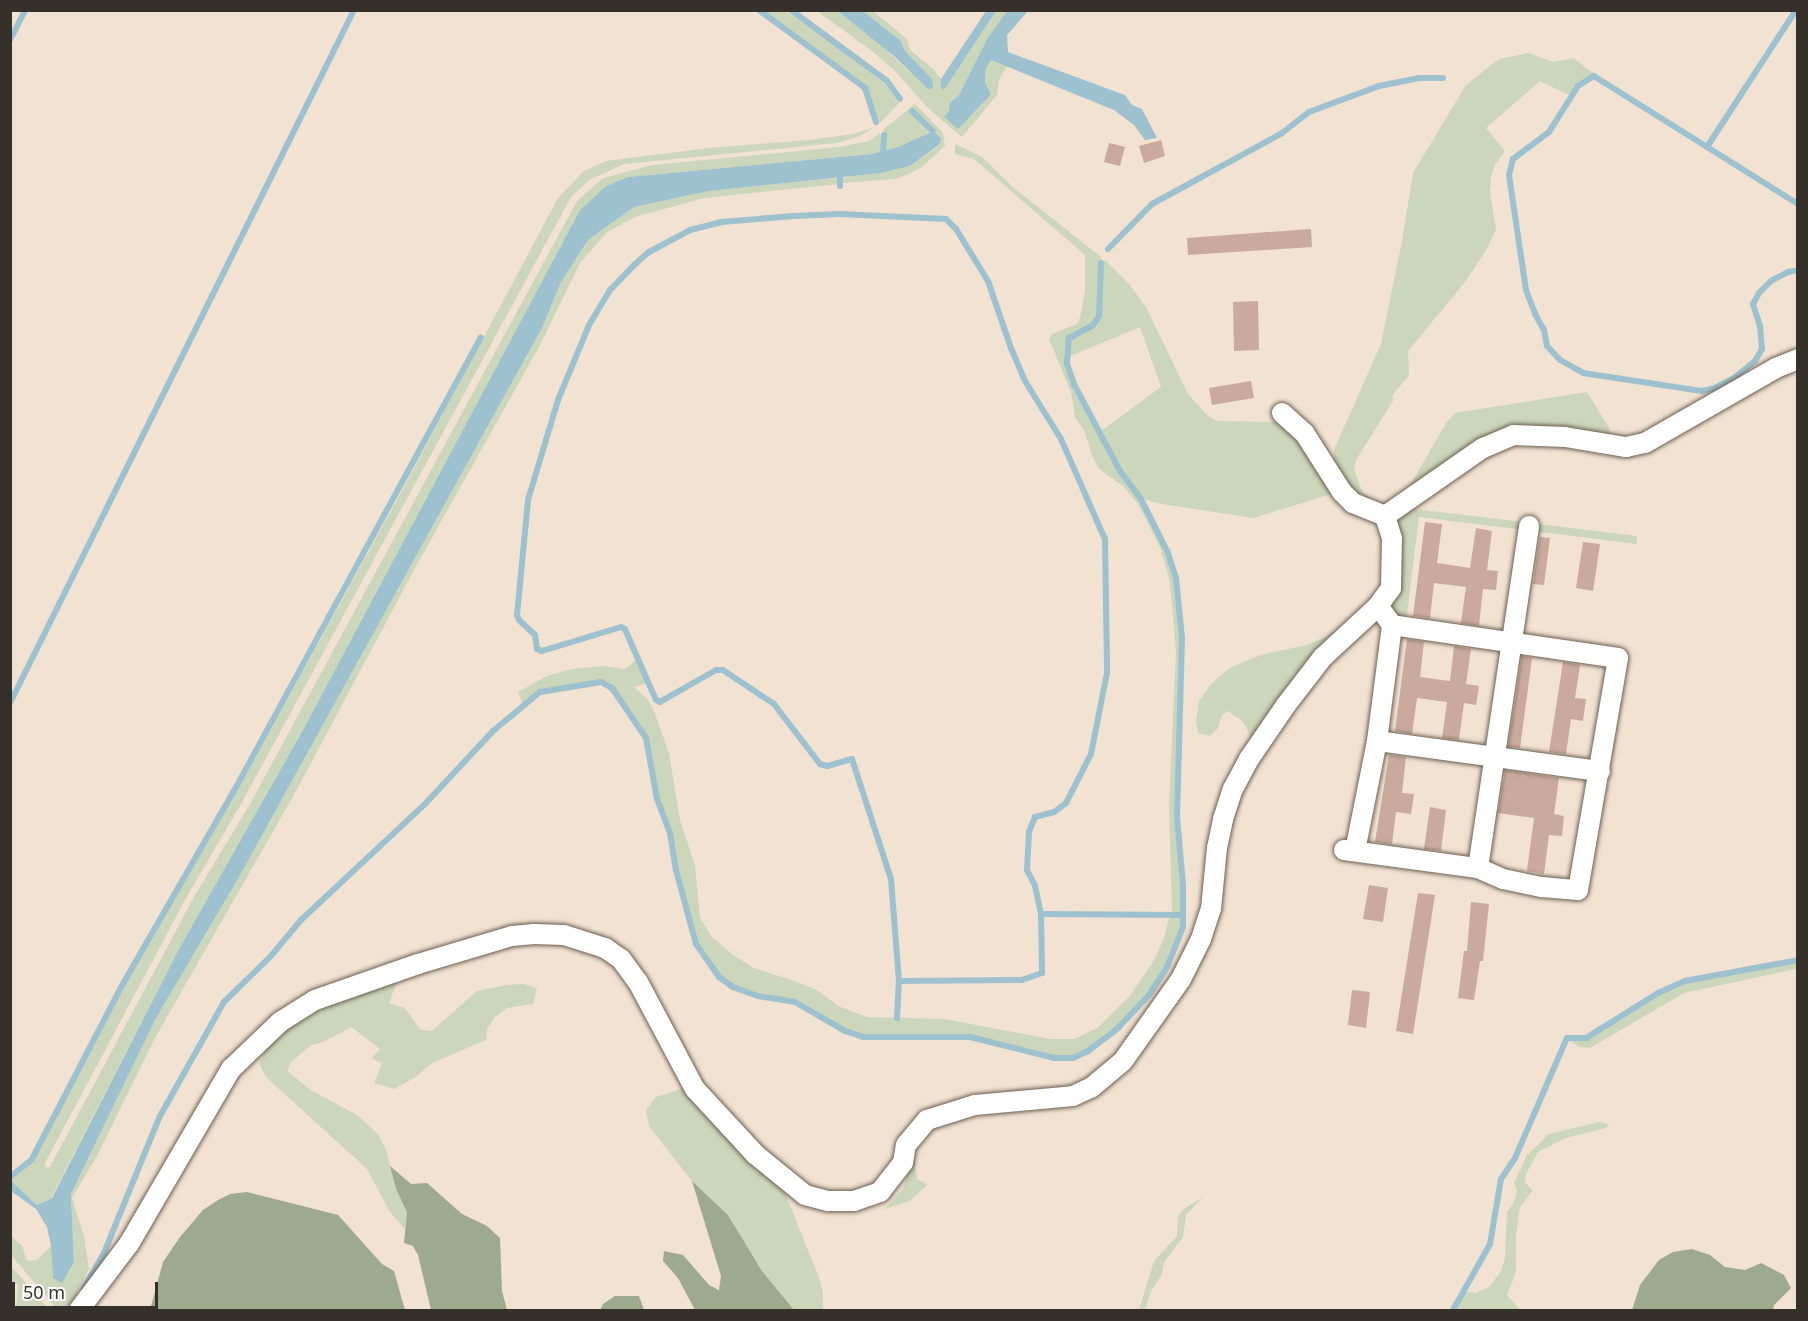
<!DOCTYPE html>
<style>
body{margin:0}
#map{position:relative;width:1808px;height:1321px;overflow:hidden;background:#f2e2d2;font-family:"Noto Sans",sans-serif}
div>[style]{position:absolute}
[style*='--x']{left:calc(var(--x)*1px);top:calc(var(--y)*1px);width:calc(var(--w)*1px);rotate:calc(var(--a)*1deg)}
.green>*{inset:0;background:#cbd6ba}
.forest>*{inset:0;background:#9eaa8d}
.water>*{inset:0;background:#9ec1cf}
.stream>*{height:6px;margin:-3px;padding:0 3px;transform-origin:3px;border-radius:3px;background:#9ec1cf}
.building>*{inset:0;background:#caaa9c}
.roads{filter:drop-shadow(0 0 2px #6c5e50) drop-shadow(0 0 2px #6c5e50)}
.minor>*{height:20px;margin:-10px;padding:0 10px;transform-origin:10px;border-radius:10px;background:#fff}
span{translate:-50% -50%;white-space:nowrap;text-align:center;line-height:1.15;-webkit-text-stroke:4.5px #fff;paint-order:stroke}
.frame{position:absolute;inset:0;border:12px solid #36302a;pointer-events:none}
.scale{position:absolute;left:12px;top:1282px;width:146px;height:27px;box-sizing:border-box;border:3px solid #36302a;border-top:0;padding-left:8px;font-size:18px;line-height:21px;white-space:nowrap;color:#36302a;-webkit-text-stroke:4px #fff;paint-order:stroke}
</style>
<div id="map">
<div class="green">
<i style="clip-path:polygon(761px 11px,784px 11px,793px 16px,837px 46px,886px 85px,899px 103px,880px 123px,866px 86px)"></i>
<i style="clip-path:polygon(817px 11px,838px 11px,870px 34px,910px 73px,932px 79px,905px 51px,901px 41px,863px 11px,873px 11px,907px 39px,910px 50px,933px 69px,941px 79px,941px 88px,944px 90px,996px 11px,1007px 11px,987px 39px,959px 95px,950px 103px,985px 83px,985px 70px,991px 60px,1007px 66px,999px 80px,997px 95px,962px 137px,928px 108px,895px 71px,872px 51px)"></i>
<i style="clip-path:polygon(1528px 53px,1553px 62px,1573px 58px,1594px 74px,1577px 85px,1571px 96px,1540px 81px,1486px 128px,1505px 151px,1495px 165px,1491px 177px,1490px 193px,1496px 230px,1485px 252px,1465px 282px,1408px 351px,1409px 375px,1392px 396px,1393px 401px,1356px 460px,1354px 469px,1362px 491px,1372px 501px,1380px 504px,1388px 503px,1408px 489px,1446px 423px,1455px 413px,1587px 392px,1609px 428px,1609px 441px,1534px 430px,1395px 505px,1369px 507px,1334px 469px,1334px 450px,1381px 344px,1402px 241px,1413px 173px,1466px 85px,1499px 59px)"></i>
<i style="clip-path:polygon(915px 104px,943px 133px,945px 146px,922px 167px,909px 174px,894px 179px,842px 183px,842px 178px,910px 166px,940px 145px,941px 138px,914px 109px,911px 112px,930px 132px,898px 147px,872px 154px,628px 177px,606px 186px,580px 210px,303px 730px,179px 949px,51px 1198px,37px 1205px,10px 1180px,34px 1160px,122px 989px,244px 779px,403px 489px,558px 198px,584px 171px,606px 161px,709px 148px,809px 140px,853px 134px,875px 127px,857px 137px,837px 143px,624px 164px,589px 180px,571px 197px,241px 804px,186px 898px,45px 1163px,45px 1167px,50px 1167px,194px 897px,250px 804px,577px 201px,603px 178px,652px 165px,839px 147px,869px 141px,880px 133px,883px 149px,887px 135px,883px 130px)"></i>
<i style="clip-path:polygon(955px 144px,982px 157px,1013px 187px,1101px 257px,1098px 315px,1092px 324px,1068px 337px,1065px 364px,1072px 384px,1119px 472px,1139px 500px,1156px 531px,1174px 578px,1180px 638px,1175px 817px,1182px 913px,1172px 913px,1169px 805px,1176px 651px,1170px 582px,1161px 550px,1138px 504px,1123px 486px,1099px 469px,1093px 458px,1084px 430px,1075px 417px,1071px 392px,1049px 339px,1052px 334px,1077px 324px,1080px 318px,1085px 291px,1085px 255px,974px 159px,955px 154px)"></i>
<i style="clip-path:polygon(837px 178px,838px 184px,704px 198px,635px 217px,607px 232px,580px 263px,540px 345px,414px 570px,295px 793px,155px 1038px,96px 1158px,72px 1198px,84px 1236px,89px 1269px,68px 1310px,58px 1310px,11px 1255px,10px 1235px,22px 1246px,27px 1261px,37px 1260px,51px 1246px,53px 1278px,74px 1262px,71px 1194px,155px 1020px,239px 877px,543px 326px,561px 282px,588px 240px,634px 207px,709px 191px)"></i>
<i style="clip-path:polygon(1105px 260px,1129px 284px,1146px 307px,1188px 394px,1208px 416px,1217px 421px,1278px 422px,1292px 432px,1335px 493px,1253px 518px,1156px 503px,1142px 498px,1121px 470px,1101px 431px,1161px 387px,1140px 327px,1068px 357px,1071px 339px,1094px 327px,1101px 316px,1102px 264px)"></i>
<i style="clip-path:polygon(1407px 508px,1637px 536px,1637px 544px,1419px 517px,1406px 623px,1385px 607px,1395px 517px)"></i>
<i style="clip-path:polygon(1373px 606px,1253px 749px,1248px 731px,1242px 721px,1228px 711px,1222px 715px,1218px 728px,1210px 736px,1198px 733px,1196px 721px,1199px 701px,1211px 684px,1230px 668px,1260px 655px,1307px 645px,1325px 637px)"></i>
<i style="clip-path:polygon(637px 659px,648px 683px,634px 687px,648px 700px,654px 711px,669px 753px,680px 820px,695px 866px,700px 918px,712px 937px,733px 955px,754px 968px,803px 984px,818px 991px,838px 1006px,867px 1017px,945px 1019px,1050px 1039px,1074px 1039px,1097px 1028px,1129px 997px,1153px 962px,1164px 938px,1170px 915px,1182px 915px,1177px 945px,1148px 995px,1103px 1040px,1072px 1056px,1054px 1056px,971px 1035px,863px 1035px,845px 1030px,795px 1001px,758px 994px,733px 986px,720px 976px,697px 943px,678px 869px,672px 832px,658px 799px,648px 737px,613px 687px,601px 681px,554px 687px,539px 691px,523px 705px,518px 692px,549px 675px,572px 669px,603px 666px,625px 669px)"></i>
<i style="clip-path:polygon(1797px 961px,1796px 969px,1684px 993px,1590px 1048px,1579px 1047px,1568px 1039px,1586px 1040px,1658px 995px,1685px 983px)"></i>
<i style="clip-path:polygon(399px 976px,389px 1003px,405px 1008px,421px 1030px,432px 1031px,477px 991px,506px 985px,523px 984px,537px 988px,533px 1004px,507px 1008px,495px 1017px,487px 1029px,486px 1040px,432px 1063px,414px 1078px,394px 1089px,374px 1083px,382px 1064px,372px 1058px,380px 1049px,351px 1027px,323px 1042px,311px 1045px,291px 1062px,287px 1071px,311px 1090px,357px 1115px,378px 1134px,386px 1150px,396px 1189px,407px 1212px,405px 1229px,390px 1212px,367px 1169px,267px 1078px,259px 1064px,270px 1042px,302px 1014px)"></i>
<i style="clip-path:polygon(688px 1087px,780px 1181px,818px 1275px,823px 1292px,823px 1310px,794px 1310px,762px 1271px,728px 1215px,692px 1181px,649px 1126px,646px 1110px,656px 1097px)"></i>
<i style="clip-path:polygon(1599px 1122px,1609px 1124px,1606px 1128px,1566px 1138px,1538px 1152px,1526px 1174px,1525px 1183px,1533px 1190px,1520px 1207px,1516px 1236px,1516px 1271px,1507px 1295px,1520px 1310px,1454px 1310px,1466px 1292px,1476px 1293px,1490px 1286px,1501px 1271px,1505px 1258px,1507px 1212px,1513px 1204px,1517px 1191px,1514px 1183px,1527px 1155px,1549px 1134px)"></i>
<i style="clip-path:polygon(941px 1124px,931px 1130px,918px 1145px,914px 1154px,917px 1179px,927px 1185px,910px 1201px,885px 1209px,903px 1189px,920px 1134px)"></i>
<i style="clip-path:polygon(1203px 1197px,1186px 1215px,1183px 1237px,1164px 1262px,1162px 1274px,1151px 1291px,1145px 1310px,1139px 1310px,1154px 1261px,1177px 1236px,1178px 1216px,1184px 1209px)"></i>
<i style="clip-path:polygon(10px 1265px,46px 1306px,48px 1310px,16px 1310px,18px 1285px,11px 1281px)"></i>
</div>
<div class="forest">
<i style="clip-path:polygon(390px 1166px,411px 1184px,427px 1183px,462px 1214px,487px 1226px,500px 1238px,502px 1291px,507px 1310px,431px 1310px,418px 1255px,413px 1246px,404px 1243px,407px 1212px,396px 1189px)"></i>
<i style="clip-path:polygon(692px 1181px,728px 1215px,762px 1271px,794px 1310px,695px 1310px,678px 1278px,663px 1261px,664px 1251px,683px 1255px,709px 1285px,719px 1290px,721px 1276px)"></i>
<i style="clip-path:polygon(247px 1192px,338px 1215px,382px 1264px,394px 1271px,405px 1310px,150px 1310px,163px 1262px,180px 1237px,203px 1210px,218px 1200px,230px 1194px)"></i>
<i style="clip-path:polygon(1692px 1249px,1710px 1255px,1725px 1267px,1745px 1270px,1761px 1263px,1784px 1275px,1791px 1288px,1774px 1305px,1773px 1310px,1632px 1310px,1640px 1285px,1659px 1260px,1673px 1252px)"></i>
<i style="clip-path:polygon(615px 1296px,639px 1296px,644px 1310px,600px 1310px,603px 1304px)"></i>
</div>
<div class="water">
<i style="clip-path:polygon(838px 11px,863px 11px,901px 41px,905px 51px,932px 79px,933px 88px,928px 89px,895px 57px)"></i>
<i style="clip-path:polygon(986px 11px,996px 11px,944px 90px,941px 88px,941px 79px)"></i>
<i style="clip-path:polygon(1007px 11px,1028px 11px,1007px 35px,1008px 52px,1125px 95px,1132px 105px,1142px 109px,1157px 138px,1145px 140px,1134px 125px,1114px 110px,991px 60px,985px 70px,985px 83px,991px 94px,958px 129px,944px 117px,949px 111px,950px 103px,959px 95px,987px 39px)"></i>
<i style="clip-path:polygon(933px 131px,941px 138px,940px 144px,910px 166px,881px 173px,709px 191px,634px 207px,588px 240px,561px 282px,543px 326px,239px 877px,155px 1020px,71px 1194px,74px 1262px,62px 1283px,53px 1278px,51px 1246px,47px 1227px,36px 1209px,11px 1191px,11px 1181px,37px 1205px,52px 1198px,179px 949px,303px 730px,580px 210px,606px 186px,628px 177px,872px 154px,898px 147px)"></i>
</div>
<div class="stream">
<i style="--x:759;--y:10;--w:132;--a:36.3"></i>
<i style="--x:865;--y:88;--w:36;--a:72"></i>
<i style="--x:791;--y:10;--w:119;--a:36.5"></i>
<i style="--x:887;--y:81;--w:22;--a:54"></i>
<i style="--x:10;--y:40;--w:34;--a:-63"></i>
<i style="--x:912;--y:111;--w:29;--a:44"></i>
<i style="--x:1707;--y:147;--w:163;--a:-57"></i>
<i style="--x:883;--y:151;--w:16;--a:-86"></i>
<i style="--x:840;--y:178;--w:8;--a:90"></i>
<i style="--x:1798;--y:204;--w:241;--a:-147.9"></i>
<i style="--x:1594;--y:76;--w:19;--a:148"></i>
<i style="--x:1578;--y:86;--w:54;--a:122.2"></i>
<i style="--x:1549;--y:132;--w:45;--a:143.1"></i>
<i style="--x:1513;--y:159;--w:16;--a:104"></i>
<i style="--x:1509;--y:175;--w:116;--a:81.6"></i>
<i style="--x:1526;--y:290;--w:26;--a:69"></i>
<i style="--x:1535;--y:314;--w:18;--a:61"></i>
<i style="--x:1544;--y:330;--w:16;--a:79"></i>
<i style="--x:1547;--y:346;--w:19;--a:47"></i>
<i style="--x:1560;--y:360;--w:26;--a:29"></i>
<i style="--x:1583;--y:373;--w:120;--a:8.6"></i>
<i style="--x:1702;--y:391;--w:13;--a:-13"></i>
<i style="--x:1715;--y:388;--w:21;--a:-28"></i>
<i style="--x:1734;--y:378;--w:27;--a:-39"></i>
<i style="--x:1755;--y:361;--w:14;--a:-60"></i>
<i style="--x:1762;--y:349;--w:23;--a:-95"></i>
<i style="--x:1760;--y:326;--w:23;--a:-108"></i>
<i style="--x:1753;--y:304;--w:13;--a:-61"></i>
<i style="--x:1759;--y:293;--w:17;--a:-45"></i>
<i style="--x:1771;--y:281;--w:19;--a:-28"></i>
<i style="--x:1788;--y:272;--w:10;--a:-11"></i>
<i style="--x:1108;--y:249;--w:63;--a:-45.6"></i>
<i style="--x:1152;--y:204;--w:148;--a:-28.6"></i>
<i style="--x:1282;--y:133;--w:34;--a:-38"></i>
<i style="--x:1309;--y:112;--w:75;--a:-20.4"></i>
<i style="--x:1379;--y:86;--w:41;--a:-11.3"></i>
<i style="--x:1419;--y:78;--w:24;--a:0"></i>
<i style="--x:10;--y:703;--w:774;--a:-63.6"></i>
<i style="--x:1041;--y:914;--w:142;--a:0.4"></i>
<i style="--x:897;--y:1018;--w:37;--a:-87"></i>
<i style="--x:899;--y:981;--w:102;--a:-94.5"></i>
<i style="--x:891;--y:879;--w:126;--a:-108"></i>
<i style="--x:852;--y:759;--w:26;--a:164"></i>
<i style="--x:827;--y:766;--w:7;--a:-164"></i>
<i style="--x:820;--y:764;--w:76;--a:-127.5"></i>
<i style="--x:774;--y:704;--w:61;--a:-146.3"></i>
<i style="--x:723;--y:670;--w:7;--a:180"></i>
<i style="--x:716;--y:670;--w:64;--a:150.3"></i>
<i style="--x:660;--y:702;--w:4;--a:-153"></i>
<i style="--x:656;--y:700;--w:77;--a:-113.6"></i>
<i style="--x:625;--y:629;--w:4;--a:-153"></i>
<i style="--x:621;--y:627;--w:83;--a:163.1"></i>
<i style="--x:542;--y:651;--w:5;--a:-158"></i>
<i style="--x:537;--y:649;--w:14;--a:-98"></i>
<i style="--x:535;--y:635;--w:22;--a:-137"></i>
<i style="--x:519;--y:620;--w:5;--a:-112"></i>
<i style="--x:517;--y:615;--w:116;--a:-84.5"></i>
<i style="--x:528;--y:500;--w:104;--a:-73.3"></i>
<i style="--x:558;--y:400;--w:81;--a:-67.5"></i>
<i style="--x:589;--y:325;--w:41;--a:-59"></i>
<i style="--x:610;--y:290;--w:35;--a:-46"></i>
<i style="--x:634;--y:265;--w:20;--a:-41"></i>
<i style="--x:649;--y:252;--w:47;--a:-28.2"></i>
<i style="--x:690;--y:230;--w:32;--a:-14"></i>
<i style="--x:721;--y:222;--w:73;--a:-4.7"></i>
<i style="--x:794;--y:216;--w:46;--a:-2.5"></i>
<i style="--x:840;--y:214;--w:106;--a:2.7"></i>
<i style="--x:946;--y:219;--w:14;--a:45"></i>
<i style="--x:956;--y:229;--w:61;--a:58.4"></i>
<i style="--x:988;--y:281;--w:71;--a:71.1"></i>
<i style="--x:1011;--y:348;--w:36;--a:67"></i>
<i style="--x:1025;--y:381;--w:68;--a:58.2"></i>
<i style="--x:1061;--y:439;--w:109;--a:66.3"></i>
<i style="--x:1105;--y:539;--w:134;--a:89.1"></i>
<i style="--x:1107;--y:673;--w:83;--a:101.2"></i>
<i style="--x:1091;--y:754;--w:55;--a:117"></i>
<i style="--x:1066;--y:803;--w:15;--a:143"></i>
<i style="--x:1054;--y:812;--w:20;--a:165"></i>
<i style="--x:1035;--y:817;--w:16;--a:112"></i>
<i style="--x:1029;--y:832;--w:38;--a:93"></i>
<i style="--x:1027;--y:870;--w:18;--a:63"></i>
<i style="--x:1035;--y:886;--w:29;--a:78"></i>
<i style="--x:1041;--y:914;--w:59;--a:89"></i>
<i style="--x:1042;--y:973;--w:21;--a:161"></i>
<i style="--x:1022;--y:980;--w:123;--a:179.5"></i>
<i style="--x:10;--y:1177;--w:28;--a:-39"></i>
<i style="--x:32;--y:1159;--w:191;--a:-62.6"></i>
<i style="--x:120;--y:989;--w:241;--a:-60.1"></i>
<i style="--x:240;--y:780;--w:504;--a:-61.45"></i>
<i style="--x:84;--y:1288;--w:40;--a:-60.3"></i>
<i style="--x:104;--y:1253;--w:148;--a:-67.8"></i>
<i style="--x:160;--y:1116;--w:131;--a:-60.7"></i>
<i style="--x:224;--y:1002;--w:66;--a:-44.4"></i>
<i style="--x:271;--y:956;--w:47;--a:-50.2"></i>
<i style="--x:301;--y:920;--w:170;--a:-43.1"></i>
<i style="--x:425;--y:804;--w:100;--a:-47"></i>
<i style="--x:493;--y:731;--w:61;--a:-39.7"></i>
<i style="--x:540;--y:692;--w:62;--a:-9.3"></i>
<i style="--x:601;--y:682;--w:13;--a:29"></i>
<i style="--x:612;--y:688;--w:60;--a:55.8"></i>
<i style="--x:646;--y:738;--w:62;--a:79.8"></i>
<i style="--x:657;--y:799;--w:36;--a:69"></i>
<i style="--x:670;--y:833;--w:37;--a:81"></i>
<i style="--x:676;--y:870;--w:77;--a:74.9"></i>
<i style="--x:696;--y:944;--w:40;--a:55.1"></i>
<i style="--x:719;--y:977;--w:17;--a:36"></i>
<i style="--x:733;--y:987;--w:27;--a:20"></i>
<i style="--x:758;--y:996;--w:37;--a:9"></i>
<i style="--x:795;--y:1002;--w:58;--a:30.1"></i>
<i style="--x:845;--y:1031;--w:19;--a:18"></i>
<i style="--x:863;--y:1037;--w:107;--a:0"></i>
<i style="--x:970;--y:1037;--w:87;--a:14"></i>
<i style="--x:1054;--y:1058;--w:19;--a:0"></i>
<i style="--x:1073;--y:1058;--w:17;--a:-25"></i>
<i style="--x:1088;--y:1051;--w:38;--a:-37"></i>
<i style="--x:1118;--y:1028;--w:45;--a:-46.8"></i>
<i style="--x:1149;--y:995;--w:33;--a:-57"></i>
<i style="--x:1167;--y:967;--w:43;--a:-68.2"></i>
<i style="--x:1183;--y:927;--w:42;--a:-90"></i>
<i style="--x:1183;--y:885;--w:68;--a:-95"></i>
<i style="--x:1177;--y:817;--w:179;--a:-88.4"></i>
<i style="--x:1182;--y:638;--w:60;--a:-95.7"></i>
<i style="--x:1176;--y:578;--w:28;--a:-108"></i>
<i style="--x:1167;--y:551;--w:58;--a:-116.6"></i>
<i style="--x:1141;--y:499;--w:35;--a:-127"></i>
<i style="--x:1120;--y:471;--w:98;--a:-117.9"></i>
<i style="--x:1074;--y:384;--w:21;--a:-109"></i>
<i style="--x:1067;--y:364;--w:26;--a:-86"></i>
<i style="--x:1069;--y:338;--w:27;--a:-28"></i>
<i style="--x:1093;--y:325;--w:11;--a:-56"></i>
<i style="--x:1099;--y:316;--w:53;--a:-87.8"></i>
<i style="--x:1453;--y:1310;--w:76;--a:-60.7"></i>
<i style="--x:1490;--y:1244;--w:66;--a:-80.4"></i>
<i style="--x:1501;--y:1179;--w:25;--a:-56"></i>
<i style="--x:1515;--y:1158;--w:131;--a:-66.6"></i>
<i style="--x:1567;--y:1038;--w:19;--a:0"></i>
<i style="--x:1586;--y:1038;--w:85;--a:-32"></i>
<i style="--x:1658;--y:993;--w:30;--a:-24"></i>
<i style="--x:1685;--y:981;--w:115;--a:-10.5"></i>
</div>
<div class="building">
<i style="clip-path:polygon(1161px 140px,1165px 156px,1144px 163px,1139px 146px)"></i>
<i style="clip-path:polygon(1109px 143px,1125px 147px,1120px 166px,1104px 162px)"></i>
<i style="clip-path:polygon(1311px 229px,1312px 247px,1188px 255px,1187px 238px)"></i>
<i style="clip-path:polygon(1258px 301px,1259px 350px,1234px 351px,1233px 302px)"></i>
<i style="clip-path:polygon(1251px 381px,1254px 398px,1212px 405px,1209px 388px)"></i>
<i style="clip-path:polygon(1425px 522px,1442px 524px,1437px 563px,1470px 568px,1476px 528px,1492px 531px,1487px 570px,1498px 571px,1496px 590px,1483px 589px,1479px 626px,1461px 623px,1466px 587px,1434px 583px,1430px 618px,1413px 616px)"></i>
<i style="clip-path:polygon(1540px 537px,1550px 538px,1544px 585px,1533px 584px)"></i>
<i style="clip-path:polygon(1583px 542px,1600px 544px,1593px 591px,1576px 588px)"></i>
<i style="clip-path:polygon(1407px 639px,1424px 642px,1420px 677px,1450px 681px,1454px 646px,1471px 649px,1466px 684px,1479px 686px,1476px 705px,1464px 703px,1459px 740px,1442px 738px,1447px 702px,1417px 698px,1412px 734px,1395px 731px)"></i>
<i style="clip-path:polygon(1522px 656px,1532px 658px,1520px 748px,1508px 747px)"></i>
<i style="clip-path:polygon(1563px 662px,1580px 665px,1575px 698px,1586px 699px,1583px 721px,1571px 719px,1566px 754px,1549px 752px)"></i>
<i style="clip-path:polygon(1389px 755px,1406px 757px,1402px 793px,1414px 794px,1411px 814px,1396px 812px,1392px 844px,1375px 842px)"></i>
<i style="clip-path:polygon(1505px 770px,1559px 778px,1554px 814px,1564px 816px,1562px 836px,1549px 835px,1544px 874px,1527px 871px,1534px 818px,1498px 813px)"></i>
<i style="clip-path:polygon(1430px 807px,1446px 810px,1441px 851px,1424px 849px)"></i>
<i style="clip-path:polygon(1369px 885px,1388px 888px,1383px 922px,1363px 919px)"></i>
<i style="clip-path:polygon(1418px 893px,1435px 895px,1413px 1034px,1396px 1031px)"></i>
<i style="clip-path:polygon(1471px 902px,1489px 904px,1483px 961px,1480px 961px,1474px 1000px,1458px 998px,1464px 951px,1467px 951px)"></i>
<i style="clip-path:polygon(1352px 990px,1370px 992px,1366px 1028px,1348px 1025px)"></i>
</div>
<div class="roads">
<div class="minor">
<i style="--x:1282;--y:413;--w:31;--a:42"></i>
<i style="--x:1305;--y:434;--w:69;--a:57.5"></i>
<i style="--x:1342;--y:492;--w:16;--a:45"></i>
<i style="--x:1353;--y:503;--w:35;--a:22"></i>
<i style="--x:1385;--y:516;--w:119;--a:-34.8"></i>
<i style="--x:1483;--y:448;--w:33;--a:-23"></i>
<i style="--x:1513;--y:435;--w:52;--a:2.2"></i>
<i style="--x:1565;--y:437;--w:62;--a:9.3"></i>
<i style="--x:1626;--y:447;--w:19;--a:-12"></i>
<i style="--x:1645;--y:443;--w:151;--a:-29.8"></i>
<i style="--x:1776;--y:368;--w:24;--a:-22"></i>
<i style="--x:1377;--y:741;--w:225;--a:7.7"></i>
<i style="--x:1344;--y:850;--w:135;--a:7.7"></i>
<i style="--x:1478;--y:868;--w:27;--a:24"></i>
<i style="--x:1503;--y:879;--w:40;--a:12"></i>
<i style="--x:1542;--y:887;--w:36;--a:5"></i>
<i style="--x:1578;--y:890;--w:235;--a:-80.2"></i>
<i style="--x:1618;--y:658;--w:228;--a:-171.7"></i>
<i style="--x:1392;--y:625;--w:24;--a:-126"></i>
<i style="--x:1355;--y:851;--w:112;--a:-78.7"></i>
<i style="--x:1377;--y:741;--w:117;--a:-82.6"></i>
<i style="--x:1478;--y:868;--w:346;--a:-81.5"></i>
<i style="--x:79;--y:1310;--w:83;--a:-52.9"></i>
<i style="--x:129;--y:1244;--w:203;--a:-59.8"></i>
<i style="--x:231;--y:1069;--w:68;--a:-43.8"></i>
<i style="--x:280;--y:1022;--w:41;--a:-32.2"></i>
<i style="--x:315;--y:1000;--w:109;--a:-19.3"></i>
<i style="--x:418;--y:964;--w:98;--a:-16.6"></i>
<i style="--x:512;--y:936;--w:22;--a:-5"></i>
<i style="--x:534;--y:934;--w:30;--a:2"></i>
<i style="--x:564;--y:935;--w:43;--a:17.6"></i>
<i style="--x:605;--y:948;--w:19;--a:35"></i>
<i style="--x:621;--y:959;--w:29;--a:54"></i>
<i style="--x:638;--y:982;--w:121;--a:62"></i>
<i style="--x:695;--y:1089;--w:90;--a:47.3"></i>
<i style="--x:756;--y:1155;--w:63;--a:39.2"></i>
<i style="--x:805;--y:1195;--w:24;--a:15"></i>
<i style="--x:828;--y:1201;--w:26;--a:0"></i>
<i style="--x:854;--y:1201;--w:28;--a:-19"></i>
<i style="--x:880;--y:1192;--w:37;--a:-52"></i>
<i style="--x:903;--y:1163;--w:18;--a:-81"></i>
<i style="--x:906;--y:1145;--w:33;--a:-50"></i>
<i style="--x:927;--y:1120;--w:50;--a:-17.4"></i>
<i style="--x:975;--y:1105;--w:98;--a:-5.2"></i>
<i style="--x:1073;--y:1096;--w:21;--a:-25"></i>
<i style="--x:1092;--y:1087;--w:40;--a:-40"></i>
<i style="--x:1123;--y:1061;--w:100;--a:-54.7"></i>
<i style="--x:1181;--y:979;--w:45;--a:-63.4"></i>
<i style="--x:1201;--y:939;--w:32;--a:-72"></i>
<i style="--x:1211;--y:909;--w:61;--a:-84.4"></i>
<i style="--x:1217;--y:848;--w:30;--a:-78"></i>
<i style="--x:1223;--y:819;--w:32;--a:-72"></i>
<i style="--x:1233;--y:789;--w:34;--a:-62"></i>
<i style="--x:1249;--y:759;--w:65;--a:-55.6"></i>
<i style="--x:1286;--y:705;--w:61;--a:-52.4"></i>
<i style="--x:1323;--y:657;--w:75;--a:-42.8"></i>
<i style="--x:1378;--y:606;--w:22;--a:-54"></i>
<i style="--x:1391;--y:588;--w:50;--a:-88.9"></i>
<i style="--x:1392;--y:538;--w:23;--a:-108"></i>
</div>
</div>
<div class="frame"></div>
<div class="scale">50 m</div>
</div>
